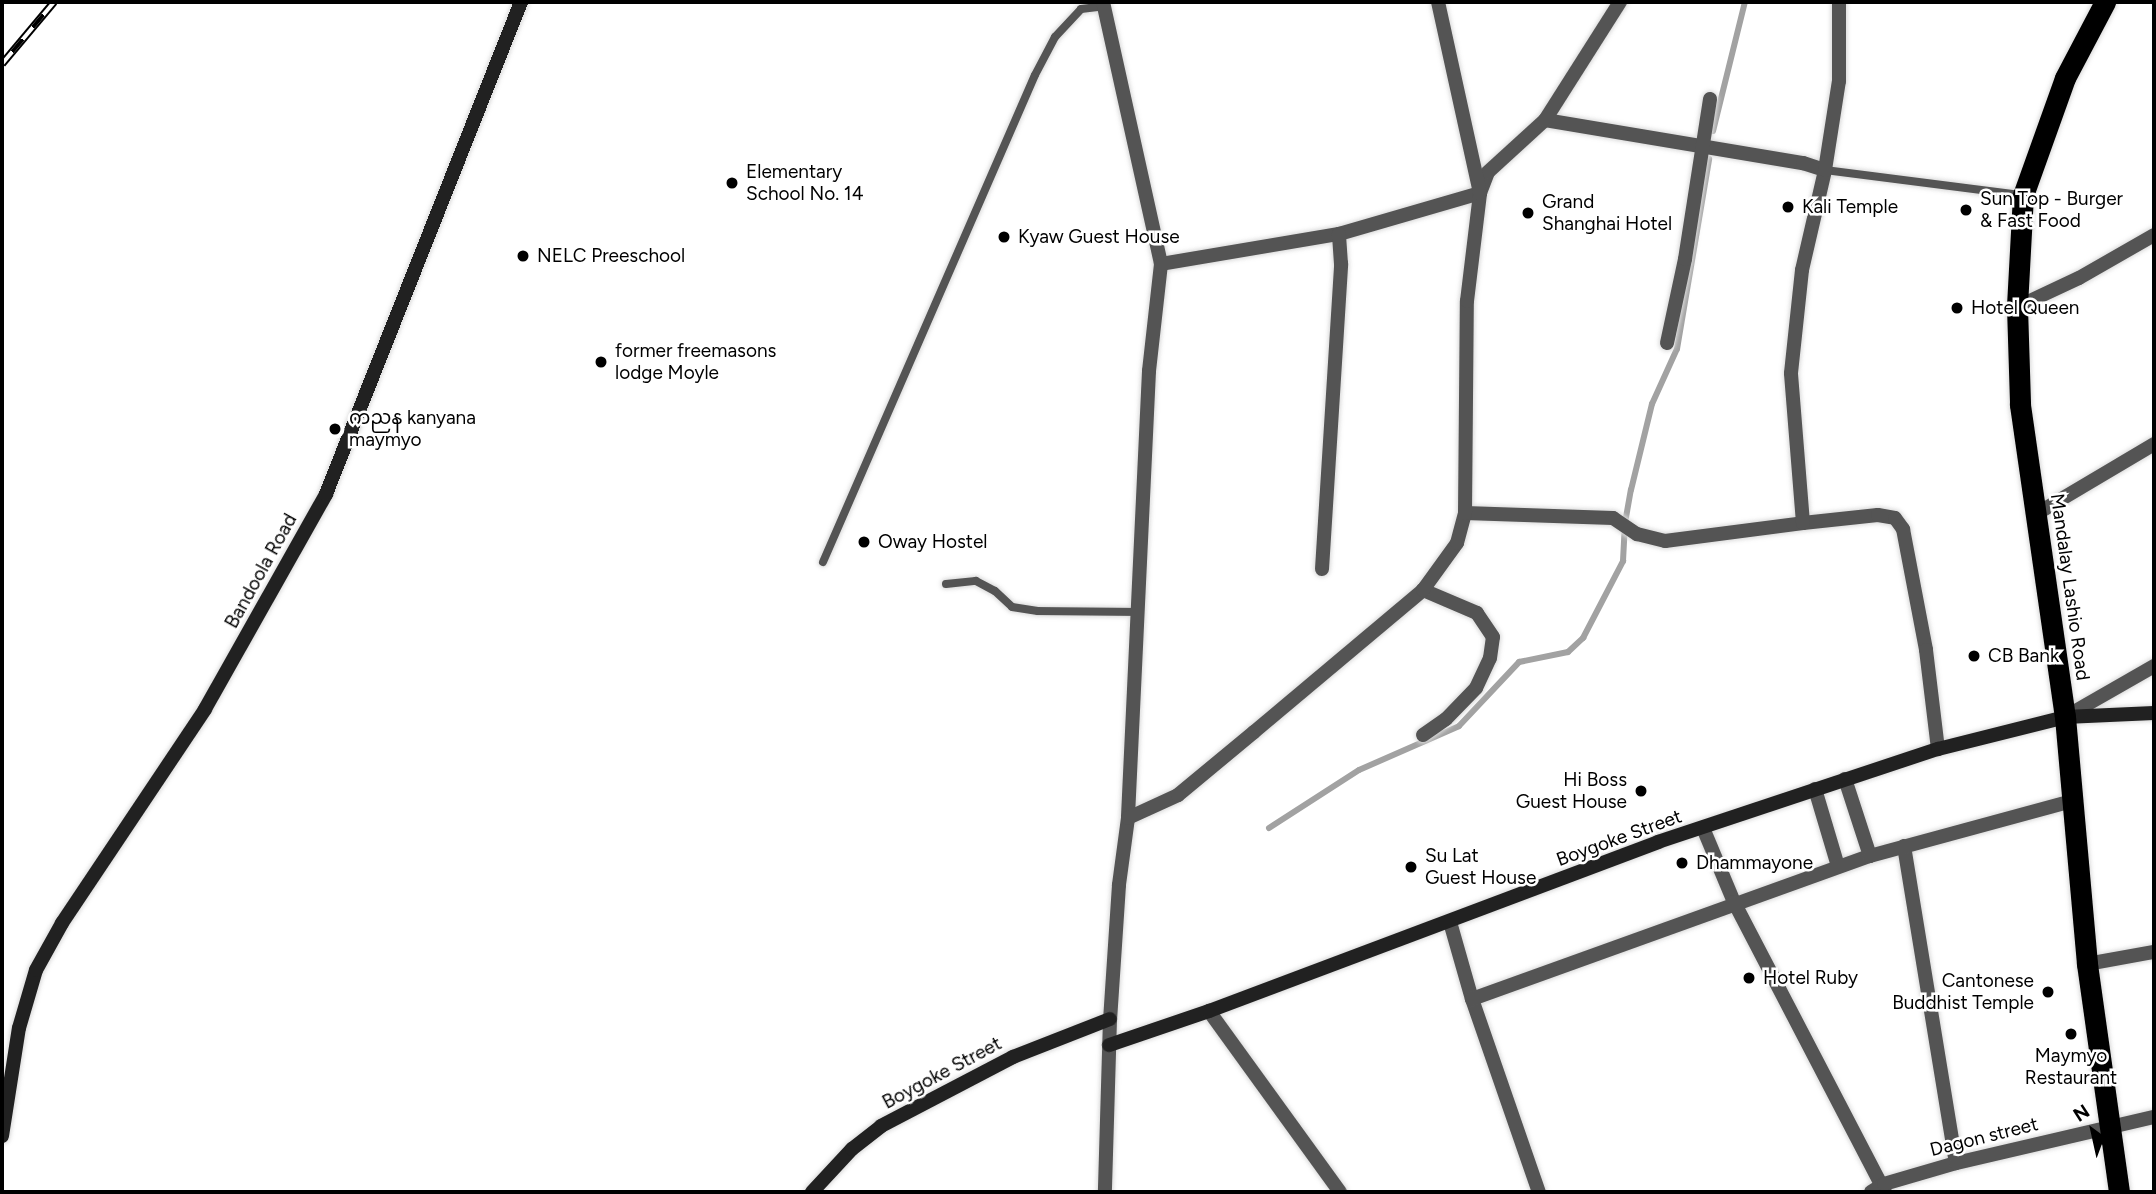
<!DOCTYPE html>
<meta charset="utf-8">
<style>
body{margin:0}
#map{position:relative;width:2156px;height:1194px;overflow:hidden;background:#fff;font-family:Figtree,"Noto Sans Myanmar",sans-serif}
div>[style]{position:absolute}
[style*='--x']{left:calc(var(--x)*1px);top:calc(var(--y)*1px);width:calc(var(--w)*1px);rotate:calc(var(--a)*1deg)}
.stream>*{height:6px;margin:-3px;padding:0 3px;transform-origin:3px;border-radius:3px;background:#a2a2a2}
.roads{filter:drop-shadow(0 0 2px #dbdbdb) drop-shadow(0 0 2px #dbdbdb)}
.lane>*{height:8px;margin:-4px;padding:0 4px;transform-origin:4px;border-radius:4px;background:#545454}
.street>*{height:14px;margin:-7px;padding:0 7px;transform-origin:7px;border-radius:7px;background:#545454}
.secondary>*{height:14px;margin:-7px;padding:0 7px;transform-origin:7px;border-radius:7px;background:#212121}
.highway>*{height:21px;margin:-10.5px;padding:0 10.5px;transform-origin:10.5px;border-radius:10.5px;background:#000}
.rail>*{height:8px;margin-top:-4px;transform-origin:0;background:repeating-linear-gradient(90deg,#fff 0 16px,#000 0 32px);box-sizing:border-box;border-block:2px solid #000}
.dots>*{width:19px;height:19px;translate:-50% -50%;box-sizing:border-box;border:4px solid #fff;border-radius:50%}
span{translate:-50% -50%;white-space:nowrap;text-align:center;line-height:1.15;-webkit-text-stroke:5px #fff;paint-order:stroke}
.poi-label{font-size:19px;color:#000}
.left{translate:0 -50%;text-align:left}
.right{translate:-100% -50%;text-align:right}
.street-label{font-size:19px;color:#000}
.frame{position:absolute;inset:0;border:4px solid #000;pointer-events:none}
.north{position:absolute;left:2058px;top:1096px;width:70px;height:70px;-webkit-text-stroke:5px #fff;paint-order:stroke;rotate:327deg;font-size:19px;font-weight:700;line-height:28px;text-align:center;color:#000}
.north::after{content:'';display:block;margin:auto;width:24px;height:32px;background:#000;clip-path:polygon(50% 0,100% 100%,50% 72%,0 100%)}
</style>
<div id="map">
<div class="stream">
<i style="--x:1713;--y:131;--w:133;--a:-76.1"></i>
<i style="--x:1269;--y:828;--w:107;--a:-32.8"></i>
<i style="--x:1359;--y:770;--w:109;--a:-23.7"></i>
<i style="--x:1459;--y:726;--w:88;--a:-46.8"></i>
<i style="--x:1519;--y:662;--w:50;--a:-11.5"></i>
<i style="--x:1568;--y:652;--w:21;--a:-43"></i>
<i style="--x:1583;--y:638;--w:87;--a:-62.5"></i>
<i style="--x:1623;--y:561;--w:38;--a:-87"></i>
<i style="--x:1625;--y:523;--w:34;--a:-80"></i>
<i style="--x:1631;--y:490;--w:89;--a:-76.3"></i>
<i style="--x:1652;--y:404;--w:60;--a:-65.6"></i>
<i style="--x:1677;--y:349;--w:193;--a:-80.4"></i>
</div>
<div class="roads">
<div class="lane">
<i style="--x:1825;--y:170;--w:197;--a:7.3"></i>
<i style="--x:823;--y:562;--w:531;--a:-66.48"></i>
<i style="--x:1035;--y:75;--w:43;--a:-62.2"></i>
<i style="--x:1055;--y:37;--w:38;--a:-47"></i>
<i style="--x:1081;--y:9;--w:23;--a:-7"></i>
<i style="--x:946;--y:584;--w:30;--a:-6"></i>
<i style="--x:976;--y:581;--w:21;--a:28"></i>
<i style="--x:995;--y:591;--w:23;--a:43"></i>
<i style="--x:1012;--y:607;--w:26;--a:9"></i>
<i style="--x:1038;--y:611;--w:100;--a:0.6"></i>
</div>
<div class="street">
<i style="--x:1103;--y:2;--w:268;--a:77.5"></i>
<i style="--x:1161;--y:264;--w:108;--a:96.4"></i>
<i style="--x:1149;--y:371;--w:447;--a:92.7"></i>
<i style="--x:1128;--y:818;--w:68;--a:97.7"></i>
<i style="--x:1119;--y:885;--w:134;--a:93.8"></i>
<i style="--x:1110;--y:1019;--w:173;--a:91.7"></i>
<i style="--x:1545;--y:120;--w:262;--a:9.5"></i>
<i style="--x:1803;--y:163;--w:23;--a:18"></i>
<i style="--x:1161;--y:264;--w:181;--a:-9.6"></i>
<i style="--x:1339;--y:234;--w:147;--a:-16.2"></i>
<i style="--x:1480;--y:193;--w:22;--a:-69"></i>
<i style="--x:1488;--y:172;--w:77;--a:-42.4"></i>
<i style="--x:1545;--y:120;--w:140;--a:-57.6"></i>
<i style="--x:2017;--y:307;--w:68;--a:-25.1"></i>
<i style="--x:2079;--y:278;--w:86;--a:-29.8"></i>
<i style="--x:1667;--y:343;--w:86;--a:-77.9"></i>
<i style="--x:1685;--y:259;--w:162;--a:-81.1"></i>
<i style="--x:1465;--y:513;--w:148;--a:1.9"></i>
<i style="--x:1613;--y:518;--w:29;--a:34"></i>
<i style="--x:1637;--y:534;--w:29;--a:14"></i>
<i style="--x:1665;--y:541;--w:139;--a:-7.4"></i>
<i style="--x:1803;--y:523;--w:75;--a:-6.1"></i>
<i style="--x:1878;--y:515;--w:17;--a:10"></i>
<i style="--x:1895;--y:518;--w:14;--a:54"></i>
<i style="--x:1903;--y:529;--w:123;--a:79.2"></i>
<i style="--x:1926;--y:650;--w:100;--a:83.1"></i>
<i style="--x:2038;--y:513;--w:135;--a:-30.7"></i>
<i style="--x:1803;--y:523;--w:150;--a:-94.6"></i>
<i style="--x:1791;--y:373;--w:104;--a:-83.9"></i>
<i style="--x:1802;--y:270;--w:103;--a:-77"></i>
<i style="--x:1825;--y:170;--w:90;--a:-81.1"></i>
<i style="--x:1839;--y:81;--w:79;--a:-90"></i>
<i style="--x:1322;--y:569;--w:306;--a:-86.4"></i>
<i style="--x:1341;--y:264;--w:30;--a:-94"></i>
<i style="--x:2065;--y:717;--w:103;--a:-29.8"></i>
<i style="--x:1423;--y:735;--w:28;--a:-35"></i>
<i style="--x:1446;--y:719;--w:43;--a:-45.9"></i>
<i style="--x:1476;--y:688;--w:33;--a:-65"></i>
<i style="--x:1490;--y:658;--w:21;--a:-82"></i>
<i style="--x:1493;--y:637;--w:29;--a:-124"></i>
<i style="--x:1477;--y:613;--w:59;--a:-156.9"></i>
<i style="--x:1845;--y:779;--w:81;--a:72"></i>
<i style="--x:1815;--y:789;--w:80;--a:73.4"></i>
<i style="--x:1128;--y:818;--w:55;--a:-24.7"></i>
<i style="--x:1178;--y:795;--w:99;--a:-39.7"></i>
<i style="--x:1254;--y:732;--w:221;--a:-40"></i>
<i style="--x:1423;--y:590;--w:58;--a:-54.1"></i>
<i style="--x:1457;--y:543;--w:31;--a:-75"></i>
<i style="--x:1465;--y:513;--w:212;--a:-89.5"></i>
<i style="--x:1467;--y:301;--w:109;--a:-83.1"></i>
<i style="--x:1480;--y:193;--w:196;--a:-102.4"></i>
<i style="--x:1703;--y:828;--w:80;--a:67.3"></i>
<i style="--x:1734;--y:902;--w:327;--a:62.5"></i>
<i style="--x:1904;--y:846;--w:321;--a:80.7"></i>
<i style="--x:1450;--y:922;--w:80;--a:74.1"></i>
<i style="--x:1472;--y:999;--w:204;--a:70.9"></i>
<i style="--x:2087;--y:964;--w:68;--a:-10.2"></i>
<i style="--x:1472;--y:999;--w:423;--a:-19.8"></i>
<i style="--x:1870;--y:856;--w:209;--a:-15.2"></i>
<i style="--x:1209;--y:1011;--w:223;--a:54.1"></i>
<i style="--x:1871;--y:1192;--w:15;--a:-32"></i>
<i style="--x:1884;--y:1184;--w:75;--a:-16.3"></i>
<i style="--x:1956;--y:1163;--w:203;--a:-13.1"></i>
</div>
<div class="secondary">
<i style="--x:1109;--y:1045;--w:106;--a:-18.8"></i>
<i style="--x:1209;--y:1011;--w:480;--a:-20.6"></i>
<i style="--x:1658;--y:842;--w:295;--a:-18.4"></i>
<i style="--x:1938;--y:749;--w:131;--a:-14.1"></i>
<i style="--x:2065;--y:717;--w:89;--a:-2.6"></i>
<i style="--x:2;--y:1136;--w:109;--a:-81.1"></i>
<i style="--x:19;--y:1028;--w:60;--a:-73.7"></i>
<i style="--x:36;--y:970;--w:54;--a:-61"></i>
<i style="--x:62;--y:923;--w:257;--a:-56.2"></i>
<i style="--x:205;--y:709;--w:247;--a:-60.6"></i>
<i style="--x:326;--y:494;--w:529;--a:-68.38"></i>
<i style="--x:812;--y:1192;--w:59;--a:-47.1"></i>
<i style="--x:852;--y:1149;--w:37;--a:-38"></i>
<i style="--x:881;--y:1126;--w:149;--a:-27.6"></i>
<i style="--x:1013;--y:1057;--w:104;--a:-21.4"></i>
</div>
<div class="highway">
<i style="--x:2105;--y:2;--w:86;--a:117.8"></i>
<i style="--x:2065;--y:78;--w:124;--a:109.7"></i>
<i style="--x:2023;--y:195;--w:112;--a:93.1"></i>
<i style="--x:2017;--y:307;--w:98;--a:88.2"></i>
<i style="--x:2020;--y:405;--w:315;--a:81.8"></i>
<i style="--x:2065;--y:717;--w:248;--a:84.9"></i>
<i style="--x:2087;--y:964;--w:230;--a:82"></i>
</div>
</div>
<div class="rail">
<i style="--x:2;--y:64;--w:81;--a:-50"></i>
</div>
<div class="dots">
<i style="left:732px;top:183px;background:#000"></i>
<i style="left:1788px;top:207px;background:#000"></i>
<i style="left:1966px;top:210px;background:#000"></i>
<i style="left:1528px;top:213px;background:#000"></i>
<i style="left:1004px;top:237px;background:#000"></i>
<i style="left:523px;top:256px;background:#000"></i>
<i style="left:1957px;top:308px;background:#000"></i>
<i style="left:601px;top:362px;background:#000"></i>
<i style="left:335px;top:429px;background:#000"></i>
<i style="left:864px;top:542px;background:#000"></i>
<i style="left:1974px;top:656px;background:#000"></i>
<i style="left:1641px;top:791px;background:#000"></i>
<i style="left:1682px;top:863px;background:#000"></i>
<i style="left:1411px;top:867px;background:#000"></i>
<i style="left:1749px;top:978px;background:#000"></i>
<i style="left:2048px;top:992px;background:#000"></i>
<i style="left:2071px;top:1034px;background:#000"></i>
</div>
<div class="poi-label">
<span class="left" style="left:746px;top:183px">Elementary<br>School No. 14</span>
<span class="left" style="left:1980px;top:210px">Sun Top - Burger<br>&amp; Fast Food</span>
<span class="left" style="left:1542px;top:213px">Grand<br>Shanghai Hotel</span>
<span class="left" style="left:1802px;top:207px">Kali Temple</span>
<span class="left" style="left:1018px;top:237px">Kyaw Guest House</span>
<span class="left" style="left:537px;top:256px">NELC Preeschool</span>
<span class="left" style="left:1971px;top:308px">Hotel Queen</span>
<span class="left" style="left:615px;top:362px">former freemasons<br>lodge Moyle</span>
<span class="left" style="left:349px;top:429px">ကညန kanyana<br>maymyo</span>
<span class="left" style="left:878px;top:542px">Oway Hostel</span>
<span class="left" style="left:1988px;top:656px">CB Bank</span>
<span class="right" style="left:1627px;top:791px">Hi Boss<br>Guest House</span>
<span class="left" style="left:1425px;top:867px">Su Lat<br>Guest House</span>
<span class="left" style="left:1696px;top:863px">Dhammayone</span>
<span class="left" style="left:1763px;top:978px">Hotel Ruby</span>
<span class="right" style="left:2034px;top:992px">Cantonese<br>Buddhist Temple</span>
<span style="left:2071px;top:1067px">Maymyo<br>Restaurant</span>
</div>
<div class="street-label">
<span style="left:261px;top:571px;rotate:-61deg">Bandoola Road</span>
<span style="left:2070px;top:587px;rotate:82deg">Mandalay Lashio Road</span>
<span style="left:1619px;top:838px;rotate:-20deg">Boygoke Street</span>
<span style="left:942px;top:1073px;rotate:-28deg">Boygoke Street</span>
<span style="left:1984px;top:1137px;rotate:-14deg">Dagon street</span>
</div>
<div class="frame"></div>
<div class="north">N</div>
</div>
